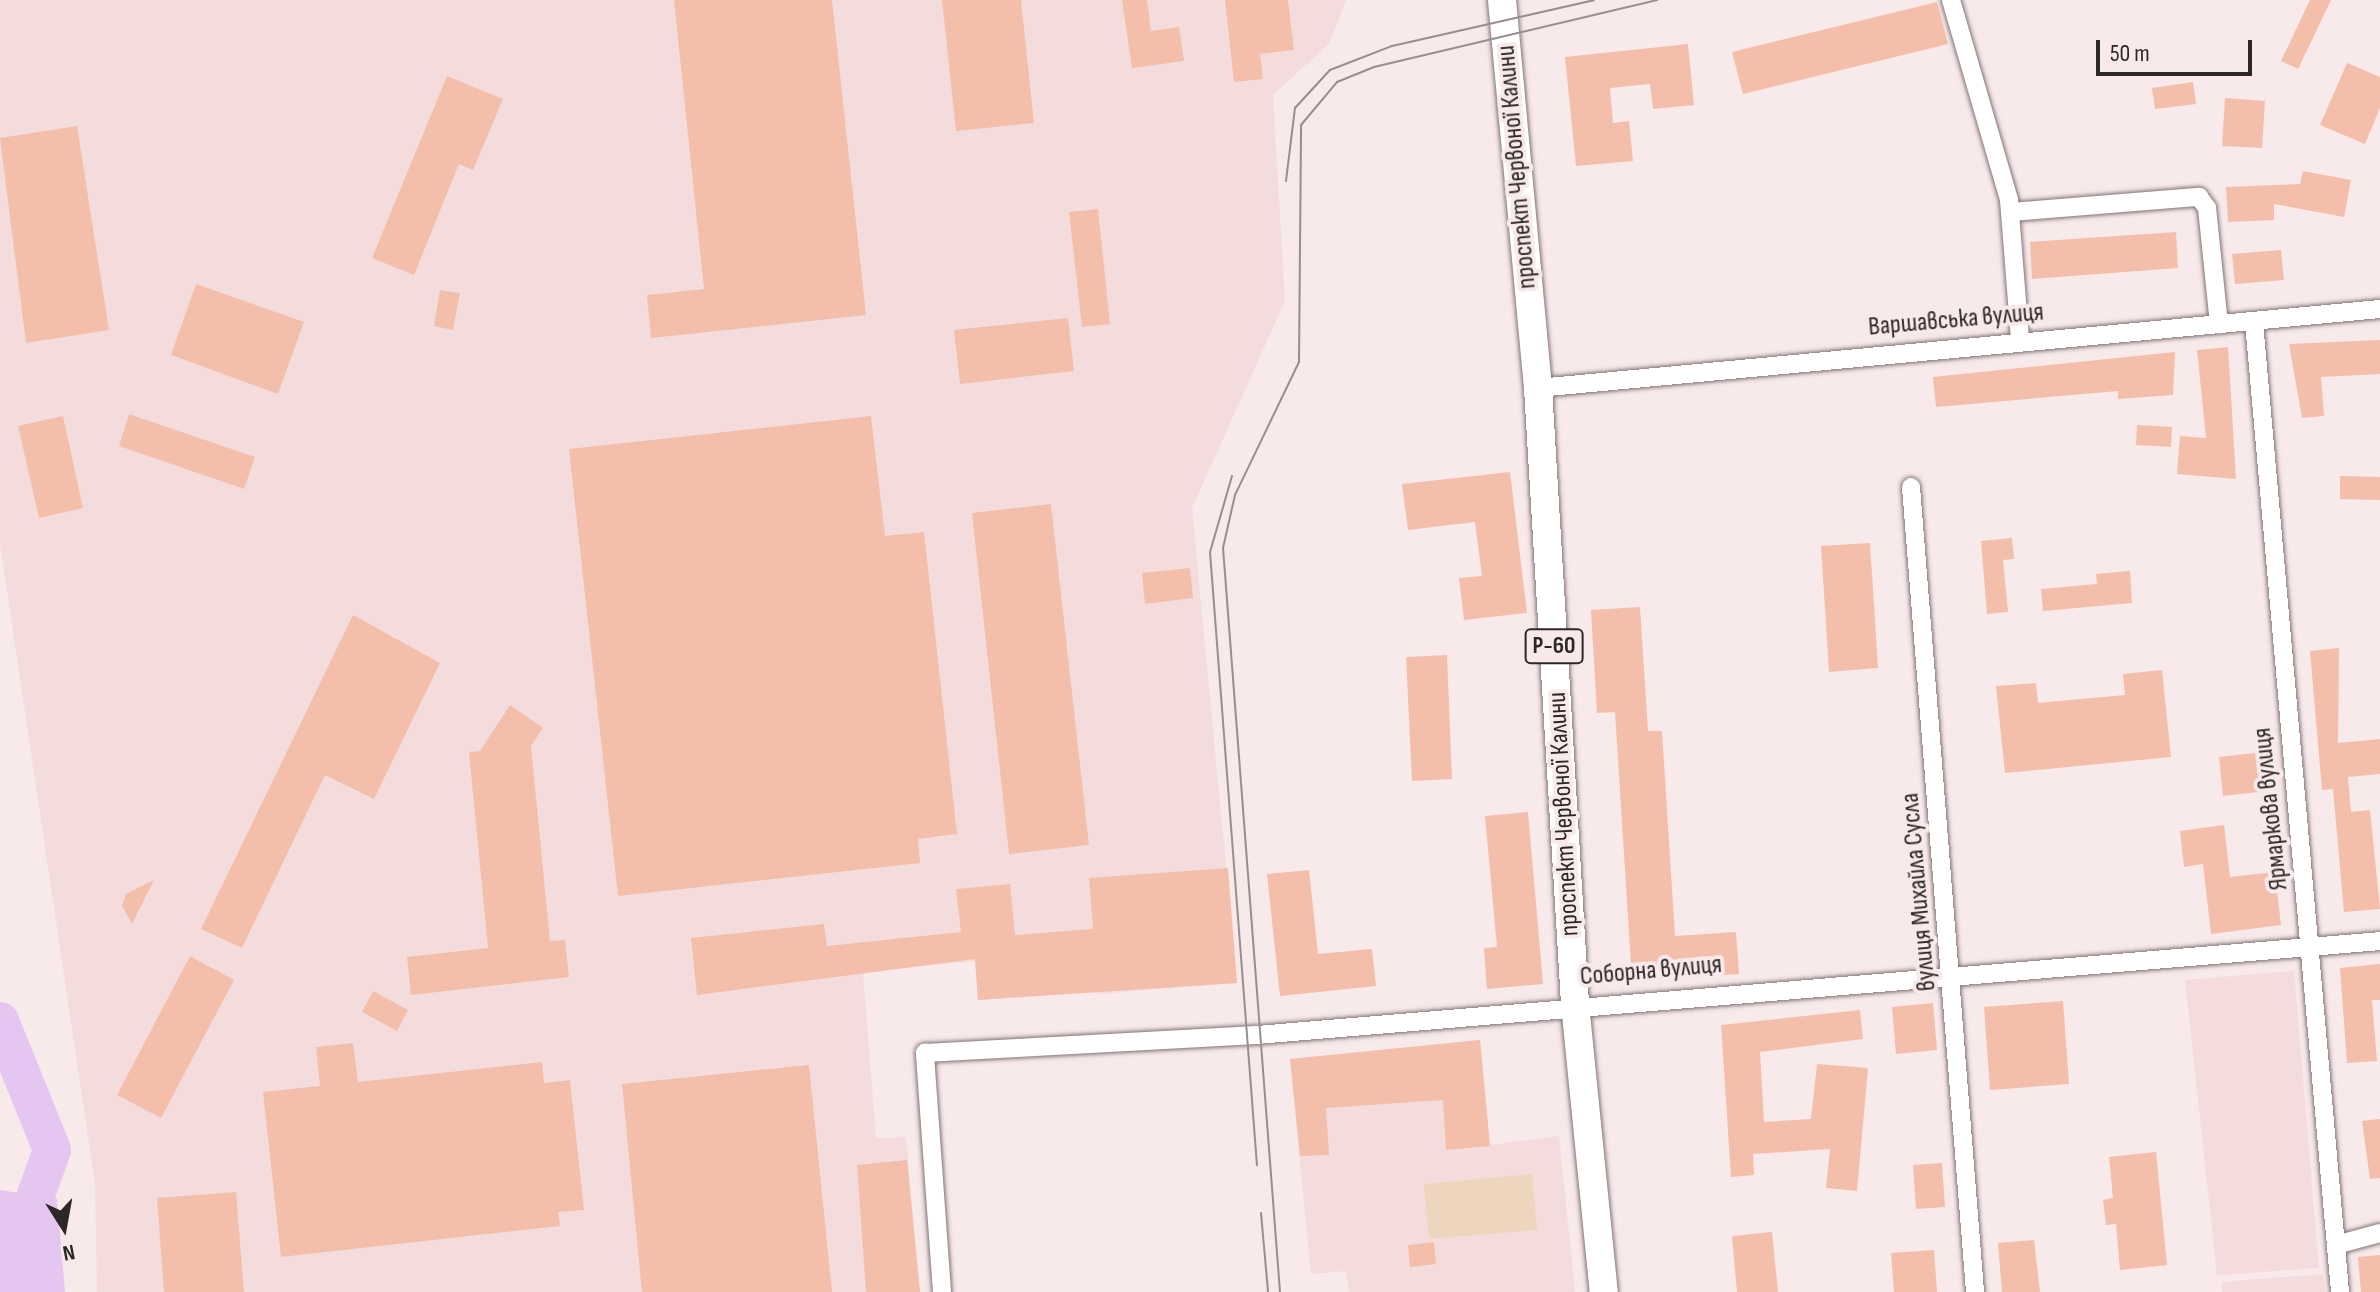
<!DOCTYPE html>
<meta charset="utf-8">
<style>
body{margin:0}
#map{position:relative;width:2380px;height:1292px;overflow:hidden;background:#f8e9ea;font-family:"Sofia Sans Condensed",sans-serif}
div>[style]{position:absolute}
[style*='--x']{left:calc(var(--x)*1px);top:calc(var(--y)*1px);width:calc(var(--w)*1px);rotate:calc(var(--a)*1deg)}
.built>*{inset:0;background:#f4dcdd}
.green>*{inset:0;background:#edd6bd}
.water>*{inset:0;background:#e5c6f0}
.river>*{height:38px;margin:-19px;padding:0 19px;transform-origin:19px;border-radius:19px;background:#e5c6f0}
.building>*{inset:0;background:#f3bfab}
.roads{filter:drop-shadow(0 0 2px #827475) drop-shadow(0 0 2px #827475)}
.minor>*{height:18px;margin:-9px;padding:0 9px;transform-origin:9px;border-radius:9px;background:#fff}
.primary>*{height:28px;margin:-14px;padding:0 14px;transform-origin:14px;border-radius:14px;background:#fff}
.tram>*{height:2px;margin:-1px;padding:0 1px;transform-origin:1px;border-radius:1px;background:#998e8f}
span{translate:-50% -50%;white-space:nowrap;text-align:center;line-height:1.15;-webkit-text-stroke:8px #f8e9ea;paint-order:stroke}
.shield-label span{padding:2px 6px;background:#f8e9ea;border:2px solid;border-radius:6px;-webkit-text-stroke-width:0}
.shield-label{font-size:24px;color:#2d2727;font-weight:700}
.street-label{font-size:26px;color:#2d2727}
.north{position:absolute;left:24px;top:1188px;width:80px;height:80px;-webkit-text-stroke:6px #f8e9ea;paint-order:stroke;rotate:169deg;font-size:22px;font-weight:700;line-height:32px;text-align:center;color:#2d2727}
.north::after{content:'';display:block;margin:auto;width:28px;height:36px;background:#2d2727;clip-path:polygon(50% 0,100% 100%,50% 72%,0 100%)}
.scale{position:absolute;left:2096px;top:40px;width:156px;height:36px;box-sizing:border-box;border:4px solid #2d2727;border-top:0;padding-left:10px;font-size:24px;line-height:28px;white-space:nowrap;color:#2d2727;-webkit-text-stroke:6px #f8e9ea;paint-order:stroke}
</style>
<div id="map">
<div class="built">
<i style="clip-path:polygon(0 0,1346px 0,1329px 44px,1273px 95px,1285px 301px,1192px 508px,1237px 983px,1098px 994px,1097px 973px,1081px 992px,978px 1000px,975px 961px,863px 972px,876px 1138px,906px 1137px,920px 1292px,97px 1292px,95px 1184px,0 544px)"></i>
<i style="clip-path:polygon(2294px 971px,2319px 1268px,2217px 1275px,2185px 980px)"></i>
<i style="clip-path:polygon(1480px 1040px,1490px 1145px,1559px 1136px,1575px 1292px,1349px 1292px,1346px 1271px,1311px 1274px,1290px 1059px)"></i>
<i style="clip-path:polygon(2323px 1274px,2325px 1292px,2222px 1292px,2222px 1282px)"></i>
</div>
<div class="green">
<i style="clip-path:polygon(1532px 1174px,1537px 1230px,1429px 1239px,1424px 1184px)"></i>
</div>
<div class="water">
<i style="clip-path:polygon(0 1190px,57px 1199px,65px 1292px,0 1292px)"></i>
</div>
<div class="river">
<i style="--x:0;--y:1021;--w:139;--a:68"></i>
<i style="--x:52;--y:1150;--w:48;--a:109.6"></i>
<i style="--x:36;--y:1195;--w:97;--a:86.5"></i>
</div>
<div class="building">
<i style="clip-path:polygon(674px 0,832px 0,866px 315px,651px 338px,647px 295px,704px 289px)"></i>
<i style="clip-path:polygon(942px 0,1021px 0,1034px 123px,956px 131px)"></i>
<i style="clip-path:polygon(1122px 0,1147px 0,1151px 31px,1179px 27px,1184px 61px,1132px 68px)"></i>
<i style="clip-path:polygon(1225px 0,1288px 0,1294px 50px,1260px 54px,1263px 79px,1234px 82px)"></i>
<i style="clip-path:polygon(2310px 0,2331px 0,2298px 69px,2281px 61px)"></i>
<i style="clip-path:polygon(1937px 2px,1948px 44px,1743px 94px,1732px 52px)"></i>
<i style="clip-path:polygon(1688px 44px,1694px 105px,1653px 109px,1650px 84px,1610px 88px,1613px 123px,1629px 121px,1633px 161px,1576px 166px,1565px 57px)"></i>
<i style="clip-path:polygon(2347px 63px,2380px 77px,2380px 108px,2365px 144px,2320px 125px)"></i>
<i style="clip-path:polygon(447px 76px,503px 99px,473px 170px,459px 164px,414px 275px,372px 258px)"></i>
<i style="clip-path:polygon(2193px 82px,2196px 104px,2155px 109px,2152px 88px)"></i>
<i style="clip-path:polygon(2225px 98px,2265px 101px,2262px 148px,2222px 146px)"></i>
<i style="clip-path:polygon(77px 126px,109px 330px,26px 343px,0 138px)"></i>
<i style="clip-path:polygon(2303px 171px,2351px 180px,2344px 217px,2274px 204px,2274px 220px,2228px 222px,2226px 187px,2300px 184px)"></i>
<i style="clip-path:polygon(1098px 209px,1110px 324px,1082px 327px,1069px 212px)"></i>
<i style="clip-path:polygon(2176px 232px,2178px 268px,2032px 279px,2030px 242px)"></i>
<i style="clip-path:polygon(2281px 250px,2284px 280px,2235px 284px,2232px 254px)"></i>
<i style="clip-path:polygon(196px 284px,304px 322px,278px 394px,171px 355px)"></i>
<i style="clip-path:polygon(440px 290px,460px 293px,453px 330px,434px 326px)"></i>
<i style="clip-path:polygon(1068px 318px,1074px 371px,960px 384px,954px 330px)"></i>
<i style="clip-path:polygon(2380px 340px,2380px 374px,2321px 377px,2324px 416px,2302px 418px,2289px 344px)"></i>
<i style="clip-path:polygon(2228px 347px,2236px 479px,2177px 474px,2180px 436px,2206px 438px,2197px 350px)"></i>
<i style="clip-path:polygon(2175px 352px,2173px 395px,2118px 399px,2118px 391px,1936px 407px,1933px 377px)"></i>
<i style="clip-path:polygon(129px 414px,255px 457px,244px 489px,119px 446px)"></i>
<i style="clip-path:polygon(63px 416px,83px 508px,39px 518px,18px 426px)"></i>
<i style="clip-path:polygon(871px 416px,885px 536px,924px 532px,957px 834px,918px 839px,920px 863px,618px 896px,569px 449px)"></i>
<i style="clip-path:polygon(2137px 425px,2172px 427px,2171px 447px,2136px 445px)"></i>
<i style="clip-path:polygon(1510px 472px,1527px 613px,1464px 620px,1459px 578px,1482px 576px,1475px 522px,1408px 530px,1402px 484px)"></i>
<i style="clip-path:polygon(2340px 476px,2380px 477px,2380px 500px,2340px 499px)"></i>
<i style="clip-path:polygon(1051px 504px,1089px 845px,1009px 854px,972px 513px)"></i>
<i style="clip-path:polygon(2012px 538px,2014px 559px,2003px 560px,2008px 612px,1987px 614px,1981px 541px)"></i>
<i style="clip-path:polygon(1870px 543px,1878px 668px,1829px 672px,1821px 546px)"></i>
<i style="clip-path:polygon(1190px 568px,1193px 598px,1145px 604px,1142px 573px)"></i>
<i style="clip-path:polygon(2130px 571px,2132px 603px,2043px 611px,2041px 589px,2097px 584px,2096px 574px)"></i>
<i style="clip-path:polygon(1640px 607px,1648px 731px,1662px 731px,1675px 936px,1736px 932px,1739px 974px,1632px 981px,1615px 712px,1597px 713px,1591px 610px)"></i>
<i style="clip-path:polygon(353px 615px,440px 663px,374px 799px,325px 775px,242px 948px,201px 929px)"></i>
<i style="clip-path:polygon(2339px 648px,2338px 743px,2380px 739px,2380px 774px,2348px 777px,2351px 812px,2370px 810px,2380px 909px,2344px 912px,2333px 789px,2322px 790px,2310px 651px)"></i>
<i style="clip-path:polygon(1447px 655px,1452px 779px,1412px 781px,1406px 657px)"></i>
<i style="clip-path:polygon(2162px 670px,2171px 757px,2005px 773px,1996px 686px,2036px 683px,2038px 703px,2125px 695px,2123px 674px)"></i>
<i style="clip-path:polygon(510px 705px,543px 728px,531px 746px,550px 941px,565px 940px,569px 977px,411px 995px,407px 957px,488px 948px,469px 752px,480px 751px)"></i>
<i style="clip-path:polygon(2263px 752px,2267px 791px,2223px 796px,2219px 757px)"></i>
<i style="clip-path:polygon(1528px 812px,1543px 984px,1487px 989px,1484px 948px,1497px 947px,1485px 816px)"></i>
<i style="clip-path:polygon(2224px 825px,2230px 877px,2275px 872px,2281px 925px,2211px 934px,2203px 864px,2184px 867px,2180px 831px)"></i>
<i style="clip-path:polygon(1228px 868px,1237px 983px,978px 1000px,975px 959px,697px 995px,691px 938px,824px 924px,827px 946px,961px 932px,956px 889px,1010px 884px,1015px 935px,1093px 929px,1089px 878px)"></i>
<i style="clip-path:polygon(1309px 870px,1318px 954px,1372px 949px,1376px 986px,1280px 996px,1267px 874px)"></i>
<i style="clip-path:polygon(154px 880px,132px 924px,122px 906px,126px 894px)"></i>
<i style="clip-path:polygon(190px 956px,234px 980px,161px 1118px,117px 1095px)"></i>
<i style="clip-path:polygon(2380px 964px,2380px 1000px,2372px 1000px,2377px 1061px,2347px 1063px,2340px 968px)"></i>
<i style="clip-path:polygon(373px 991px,408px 1010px,397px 1031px,362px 1012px)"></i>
<i style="clip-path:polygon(2063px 1001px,2069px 1084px,1990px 1090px,1984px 1007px)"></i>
<i style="clip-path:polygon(1933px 1003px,1937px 1050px,1896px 1054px,1892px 1007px)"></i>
<i style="clip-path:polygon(1860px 1010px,1863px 1039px,1760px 1052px,1764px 1122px,1811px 1119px,1817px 1064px,1868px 1068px,1857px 1191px,1826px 1188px,1830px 1149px,1753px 1154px,1754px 1175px,1731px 1177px,1721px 1025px)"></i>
<i style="clip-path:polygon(1480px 1040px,1490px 1146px,1446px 1150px,1443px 1100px,1326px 1108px,1329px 1155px,1300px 1156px,1290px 1059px)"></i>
<i style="clip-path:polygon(353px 1043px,358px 1082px,542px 1062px,544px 1083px,570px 1080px,584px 1210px,558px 1212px,560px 1226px,281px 1257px,263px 1092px,320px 1086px,316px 1047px)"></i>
<i style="clip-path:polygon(809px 1065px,832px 1292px,642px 1292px,622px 1084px)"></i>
<i style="clip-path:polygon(2380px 1119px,2380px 1178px,2370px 1179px,2362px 1121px)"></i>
<i style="clip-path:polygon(2156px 1152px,2167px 1265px,2120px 1270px,2116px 1224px,2106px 1225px,2103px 1200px,2113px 1198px,2109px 1157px)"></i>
<i style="clip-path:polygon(907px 1160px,920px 1292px,866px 1292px,857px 1165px)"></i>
<i style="clip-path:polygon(1942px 1163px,1945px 1207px,1916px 1209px,1913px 1165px)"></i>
<i style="clip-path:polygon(236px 1192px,244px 1292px,164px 1292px,157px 1198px)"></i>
<i style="clip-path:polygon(1772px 1232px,1778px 1292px,1737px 1292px,1732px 1236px)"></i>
<i style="clip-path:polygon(2034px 1240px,2040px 1292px,2002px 1292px,1998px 1243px)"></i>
<i style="clip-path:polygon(1434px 1242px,1436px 1264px,1410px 1267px,1408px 1245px)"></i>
<i style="clip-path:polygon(1934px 1250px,1937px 1292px,1894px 1292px,1891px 1253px)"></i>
<i style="clip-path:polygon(2380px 1255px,2380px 1292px,2361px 1292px,2358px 1257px)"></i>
</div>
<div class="roads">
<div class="minor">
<i style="--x:1951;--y:0;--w:208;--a:73.8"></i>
<i style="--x:2009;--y:200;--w:140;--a:85.5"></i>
<i style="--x:2011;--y:212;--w:189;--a:-4.6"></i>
<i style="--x:2199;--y:197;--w:14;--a:54"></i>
<i style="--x:2207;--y:208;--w:117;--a:84.1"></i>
<i style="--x:2254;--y:322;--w:974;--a:84.93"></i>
<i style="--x:1538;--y:388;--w:846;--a:-5.36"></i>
<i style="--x:1911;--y:487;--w:808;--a:85.45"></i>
<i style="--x:2336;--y:1245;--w:46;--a:-15.3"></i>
<i style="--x:942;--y:1292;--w:240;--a:-94.1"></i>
<i style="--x:925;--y:1053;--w:332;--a:-3.1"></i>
<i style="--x:1257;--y:1035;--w:1127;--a:-4.78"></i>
</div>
<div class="primary">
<i style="--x:1502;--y:0;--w:390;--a:84.7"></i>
<i style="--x:1538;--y:388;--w:617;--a:86.56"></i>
<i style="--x:1575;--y:1004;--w:289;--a:84.3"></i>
</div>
</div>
<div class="tram">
<i style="--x:1286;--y:181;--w:74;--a:-83"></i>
<i style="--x:1295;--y:108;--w:52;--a:-47.4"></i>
<i style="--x:1330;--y:70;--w:66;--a:-21.2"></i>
<i style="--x:1392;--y:46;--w:207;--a:-12.8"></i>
<i style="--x:1232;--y:476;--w:79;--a:106.1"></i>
<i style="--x:1210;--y:552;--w:615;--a:85.62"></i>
<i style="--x:1261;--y:1213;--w:79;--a:84.9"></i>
<i style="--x:1280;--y:1292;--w:746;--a:-94.38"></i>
<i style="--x:1223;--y:548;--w:54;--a:-77.2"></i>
<i style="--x:1235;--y:495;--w:148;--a:-64.3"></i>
<i style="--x:1299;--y:362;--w:237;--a:-89.5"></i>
<i style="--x:1301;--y:125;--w:56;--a:-50.1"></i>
<i style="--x:1337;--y:82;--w:40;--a:-22"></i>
<i style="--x:1374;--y:67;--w:291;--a:-13.3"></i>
</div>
<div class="shield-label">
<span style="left:1554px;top:646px">Р-60</span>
</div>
<div class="street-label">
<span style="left:1517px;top:167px;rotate:-95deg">проспект Червоної Калини</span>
<span style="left:1956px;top:320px;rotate:-5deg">Варшавська вулиця</span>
<span style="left:2271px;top:809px;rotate:-96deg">Ярмаркова вулиця</span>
<span style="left:1564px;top:814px;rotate:-93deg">проспект Червоної Калини</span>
<span style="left:1919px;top:892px;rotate:-95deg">вулиця Михайла Сусла</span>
<span style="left:1651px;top:971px;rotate:-5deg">Соборна вулиця</span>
</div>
<div class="north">N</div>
<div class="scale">50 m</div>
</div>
